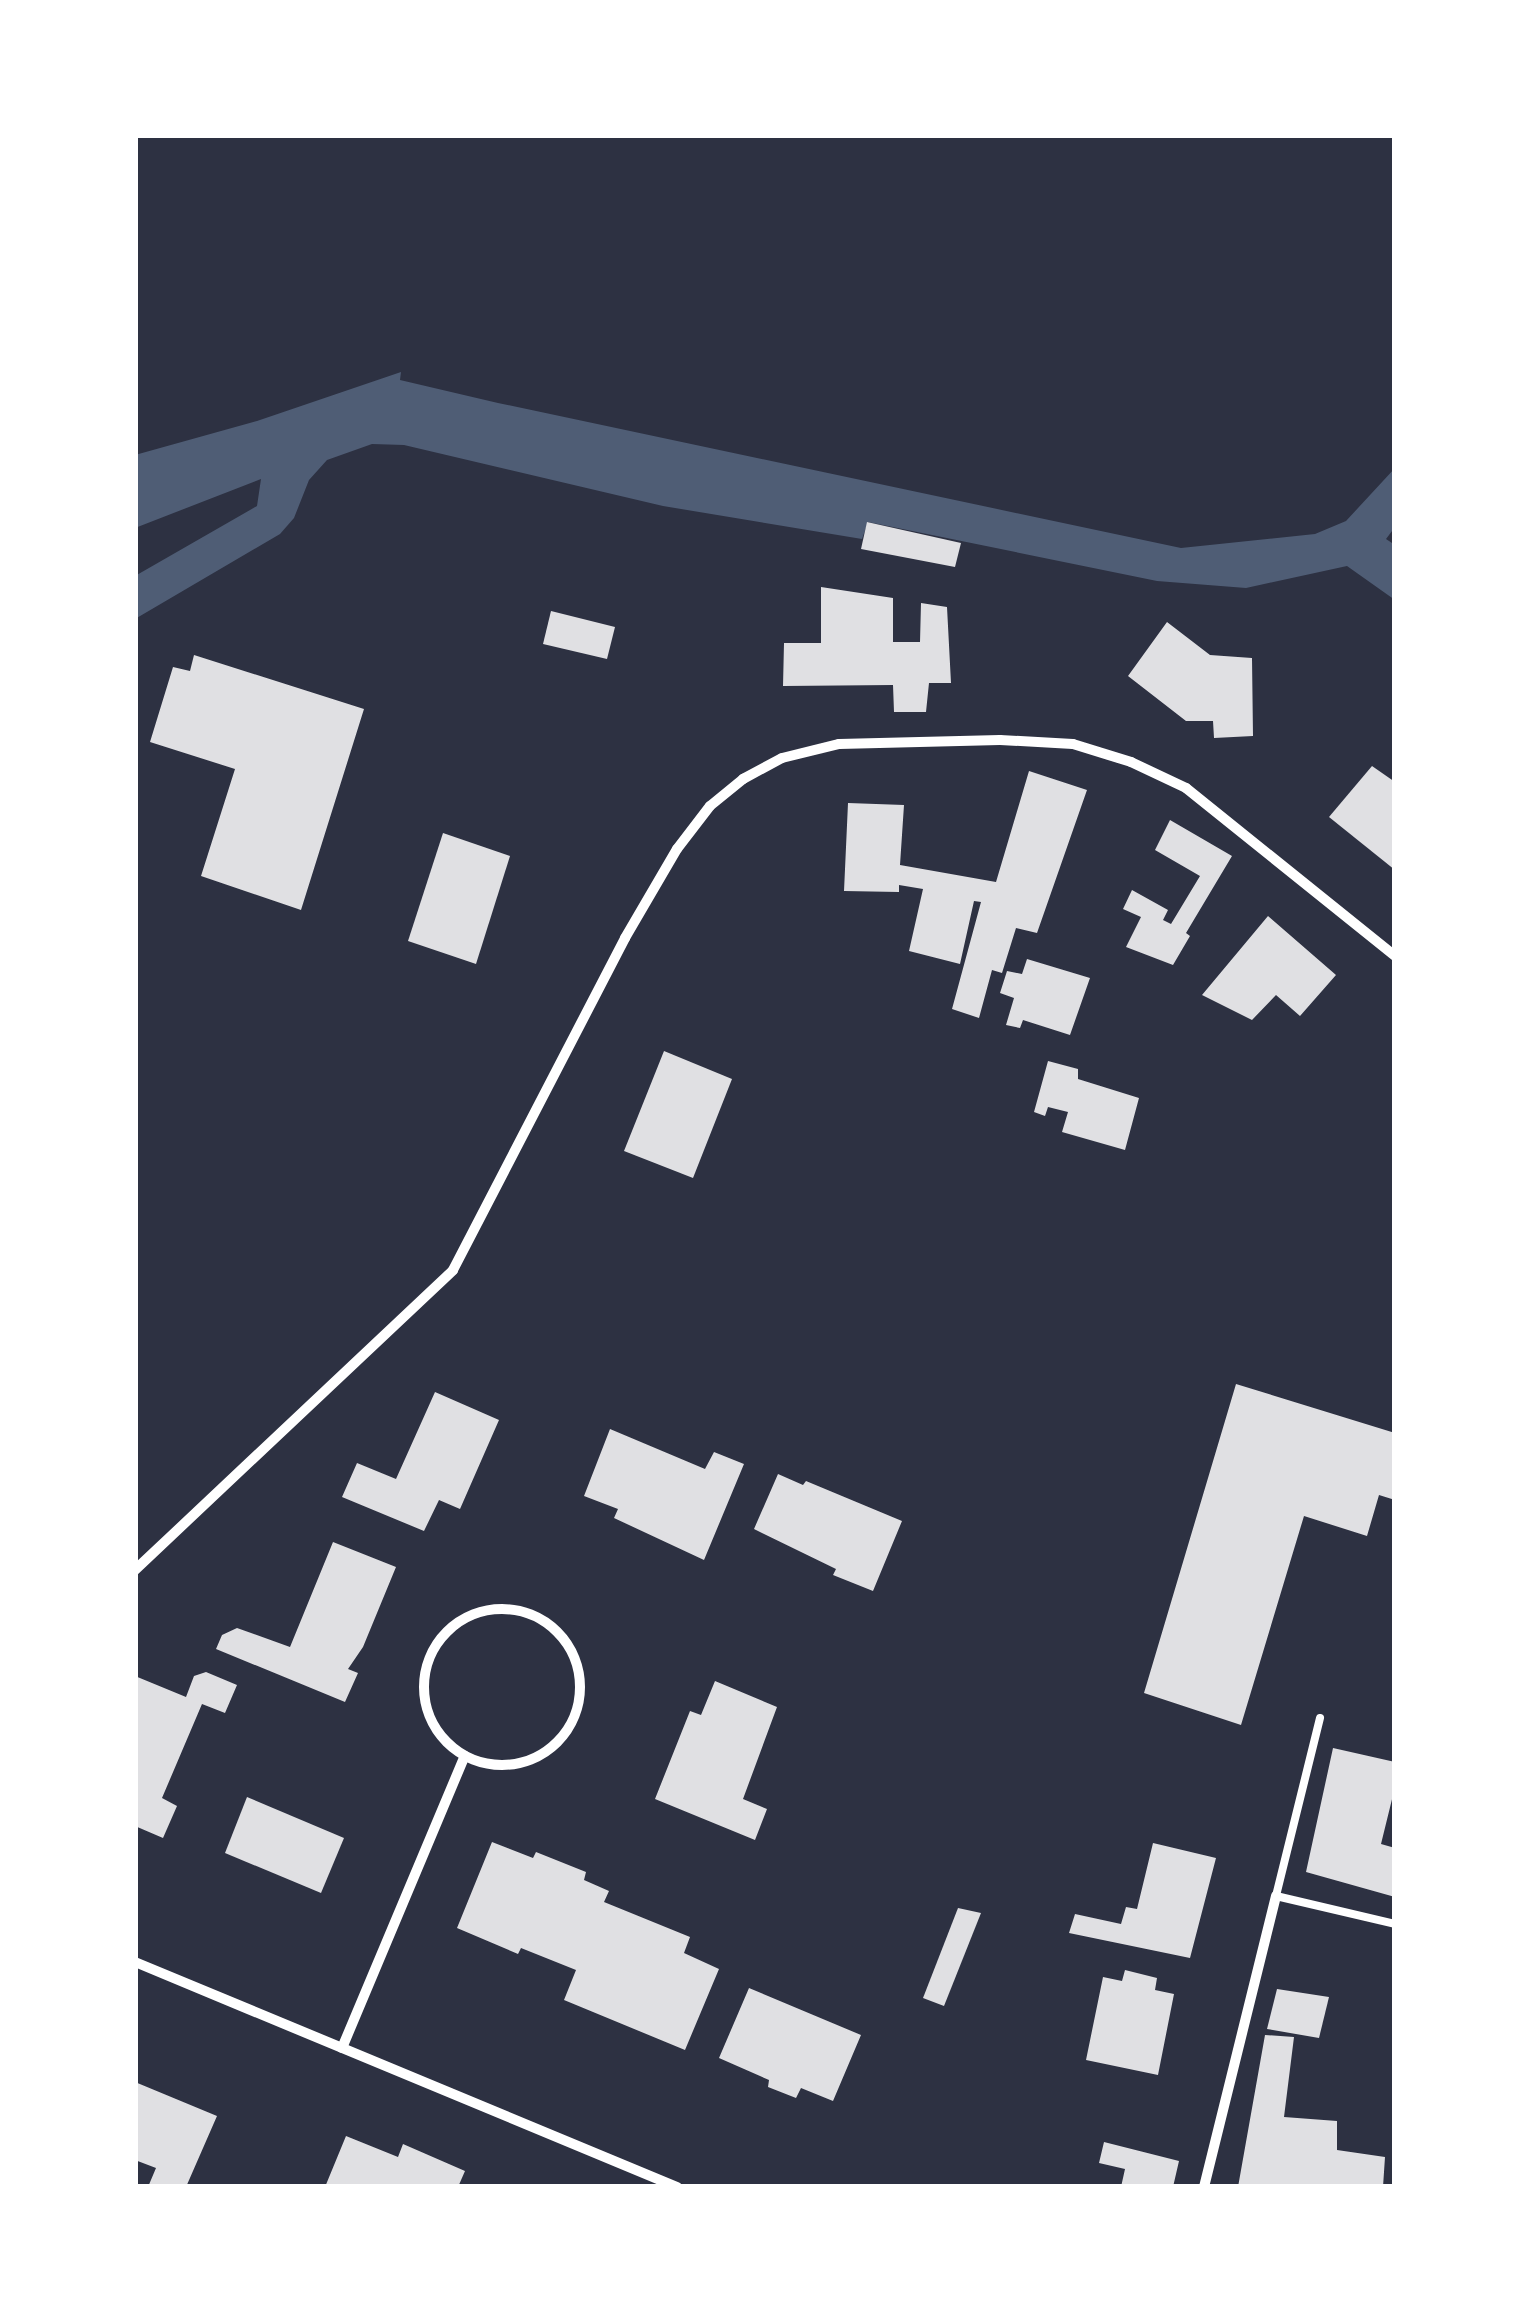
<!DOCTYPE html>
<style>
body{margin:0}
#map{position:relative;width:1530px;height:2322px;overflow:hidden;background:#2d3142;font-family:"Open Sans",sans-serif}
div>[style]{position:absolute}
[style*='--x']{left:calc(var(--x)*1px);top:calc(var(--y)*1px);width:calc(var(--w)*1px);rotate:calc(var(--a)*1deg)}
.water>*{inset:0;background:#4f5d75}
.building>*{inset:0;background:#e0e0e3}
.service>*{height:8px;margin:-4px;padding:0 4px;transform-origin:4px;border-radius:4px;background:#fff}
.minor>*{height:10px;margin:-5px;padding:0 5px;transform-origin:5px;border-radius:5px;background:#fff}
.minor>.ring{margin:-5px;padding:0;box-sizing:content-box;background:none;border:10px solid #fff;border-radius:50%}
span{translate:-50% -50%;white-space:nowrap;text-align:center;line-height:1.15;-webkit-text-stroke:8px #fff;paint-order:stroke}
.frame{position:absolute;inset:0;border:138px solid #fff;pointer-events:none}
</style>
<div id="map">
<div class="water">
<i style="clip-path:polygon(401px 372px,400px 380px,498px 403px,1181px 548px,1315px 534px,1346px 521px,1395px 468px,1395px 527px,1386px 539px,1395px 545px,1395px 600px,1347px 566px,1246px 588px,1157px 581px,868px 522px,862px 539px,663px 506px,404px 445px,372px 444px,327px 460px,309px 480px,294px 518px,280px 534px,135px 619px,135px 576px,257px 506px,261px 479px,135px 528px,135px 455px,257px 421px)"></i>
</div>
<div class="building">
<i style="clip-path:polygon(867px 522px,961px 543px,955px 567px,861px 549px)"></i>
<i style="clip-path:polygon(821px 587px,893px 598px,893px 642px,920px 642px,921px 603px,947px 607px,951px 683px,929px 683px,926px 712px,894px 712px,893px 685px,783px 686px,784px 643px,821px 643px)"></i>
<i style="clip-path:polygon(551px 611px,615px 627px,607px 659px,543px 644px)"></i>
<i style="clip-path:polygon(1167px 622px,1210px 655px,1252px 658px,1253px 736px,1214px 738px,1213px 721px,1186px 721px,1128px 676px)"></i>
<i style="clip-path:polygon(194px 655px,364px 709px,301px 910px,201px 876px,235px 769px,150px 742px,173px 667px,190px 671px)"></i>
<i style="clip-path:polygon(1372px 766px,1395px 782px,1395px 870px,1329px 817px)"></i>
<i style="clip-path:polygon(1029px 771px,1087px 790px,1037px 933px,1016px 928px,1002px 973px,992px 970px,979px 1018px,952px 1009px,981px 902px,974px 901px,960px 964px,909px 951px,923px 889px,899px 885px,899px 892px,844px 891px,848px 803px,904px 805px,900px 865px,996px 882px)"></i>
<i style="clip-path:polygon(1170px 820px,1232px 856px,1186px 933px,1190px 936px,1173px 965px,1126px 947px,1141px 917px,1123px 909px,1132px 890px,1168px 910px,1163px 920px,1171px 924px,1200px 876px,1155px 850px)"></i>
<i style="clip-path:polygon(443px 833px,510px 856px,476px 964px,408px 941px)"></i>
<i style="clip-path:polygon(1268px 916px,1336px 975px,1300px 1016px,1276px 995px,1252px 1020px,1202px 995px)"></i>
<i style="clip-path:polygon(1027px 959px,1090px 978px,1070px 1035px,1023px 1020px,1020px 1028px,1006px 1025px,1014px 998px,1000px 993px,1007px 971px,1022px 974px)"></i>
<i style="clip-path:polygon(664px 1051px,732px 1079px,693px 1178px,624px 1151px)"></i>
<i style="clip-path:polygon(1048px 1061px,1078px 1069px,1078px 1079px,1139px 1098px,1125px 1150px,1062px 1132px,1068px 1112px,1048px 1107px,1045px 1116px,1034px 1112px)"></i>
<i style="clip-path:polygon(1236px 1384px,1395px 1433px,1395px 1500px,1379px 1495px,1367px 1536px,1304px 1516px,1241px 1725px,1144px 1693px)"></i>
<i style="clip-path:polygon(435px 1392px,499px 1420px,460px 1509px,439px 1500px,424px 1531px,342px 1497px,357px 1463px,396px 1479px)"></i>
<i style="clip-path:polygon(610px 1429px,705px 1469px,714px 1452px,744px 1464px,704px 1560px,614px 1518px,618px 1509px,584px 1496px)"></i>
<i style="clip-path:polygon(778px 1474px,803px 1485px,806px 1481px,902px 1521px,873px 1591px,833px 1575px,836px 1569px,754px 1529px)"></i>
<i style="clip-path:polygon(333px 1542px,396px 1567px,363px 1647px,348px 1669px,358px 1673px,345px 1702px,216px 1649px,222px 1635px,237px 1628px,290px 1647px)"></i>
<i style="clip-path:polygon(206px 1672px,237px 1685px,225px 1713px,202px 1704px,162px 1798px,177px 1806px,163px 1838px,135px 1826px,135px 1676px,186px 1697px,194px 1676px)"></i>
<i style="clip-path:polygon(715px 1681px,777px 1707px,743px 1799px,767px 1809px,755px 1840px,655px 1799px,690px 1711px,701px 1715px)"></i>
<i style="clip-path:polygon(1333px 1748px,1395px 1762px,1395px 1787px,1381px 1844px,1395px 1848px,1395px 1897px,1306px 1872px)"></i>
<i style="clip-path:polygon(247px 1797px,344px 1838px,321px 1893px,225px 1853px)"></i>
<i style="clip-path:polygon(492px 1842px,533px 1858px,536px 1852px,586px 1872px,584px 1880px,609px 1891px,604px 1902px,690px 1937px,684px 1953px,719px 1969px,685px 2050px,564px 2000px,576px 1970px,521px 1948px,518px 1954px,457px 1928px)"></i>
<i style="clip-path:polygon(1153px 1843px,1216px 1858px,1190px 1958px,1069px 1933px,1075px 1914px,1121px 1924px,1126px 1907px,1137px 1909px)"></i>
<i style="clip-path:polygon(958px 1908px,981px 1913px,944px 2006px,923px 1998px)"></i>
<i style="clip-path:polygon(1125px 1970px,1157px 1978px,1155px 1990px,1174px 1994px,1158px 2075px,1086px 2060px,1103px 1977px,1122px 1981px)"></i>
<i style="clip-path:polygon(749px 1988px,861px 2035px,833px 2101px,801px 2088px,796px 2098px,768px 2087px,769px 2080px,719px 2058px)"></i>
<i style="clip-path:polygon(1277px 1989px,1329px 1997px,1319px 2038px,1267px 2029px)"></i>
<i style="clip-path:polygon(1265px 2035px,1294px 2037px,1284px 2117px,1337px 2121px,1337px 2150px,1385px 2157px,1383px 2187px,1238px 2187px)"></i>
<i style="clip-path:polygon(135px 2082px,217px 2116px,186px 2187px,148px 2187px,156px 2168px,135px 2160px)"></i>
<i style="clip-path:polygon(346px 2136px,398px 2157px,403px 2144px,465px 2171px,458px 2187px,325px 2187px)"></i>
<i style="clip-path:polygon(1104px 2142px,1179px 2161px,1173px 2187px,1121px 2187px,1125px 2169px,1099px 2163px)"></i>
</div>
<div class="service">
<i style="--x:1320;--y:1718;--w:183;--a:103.9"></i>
<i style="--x:1276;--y:1896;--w:122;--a:13.2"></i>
</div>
<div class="minor">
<i style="--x:135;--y:1570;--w:437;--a:-43.3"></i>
<i style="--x:453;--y:1270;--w:374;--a:-62.6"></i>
<i style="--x:625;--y:938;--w:103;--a:-59.7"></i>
<i style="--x:677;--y:849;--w:54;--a:-52.5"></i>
<i style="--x:710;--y:806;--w:43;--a:-39.3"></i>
<i style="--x:743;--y:779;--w:44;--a:-28.3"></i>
<i style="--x:782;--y:758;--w:59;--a:-13.8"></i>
<i style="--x:839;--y:744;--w:161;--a:-1.4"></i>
<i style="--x:1000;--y:740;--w:73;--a:3.1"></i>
<i style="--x:1073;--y:744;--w:61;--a:17.2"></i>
<i style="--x:1131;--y:762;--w:61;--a:25.3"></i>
<i style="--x:1186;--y:788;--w:268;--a:38.8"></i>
<i class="ring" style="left:424px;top:1609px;width:146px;height:146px"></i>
<i style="--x:135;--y:1962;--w:587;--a:22.54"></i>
<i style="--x:342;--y:2048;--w:317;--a:-67.2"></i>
<i style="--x:1204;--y:2187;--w:300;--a:-76.1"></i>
</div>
<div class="frame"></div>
</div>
